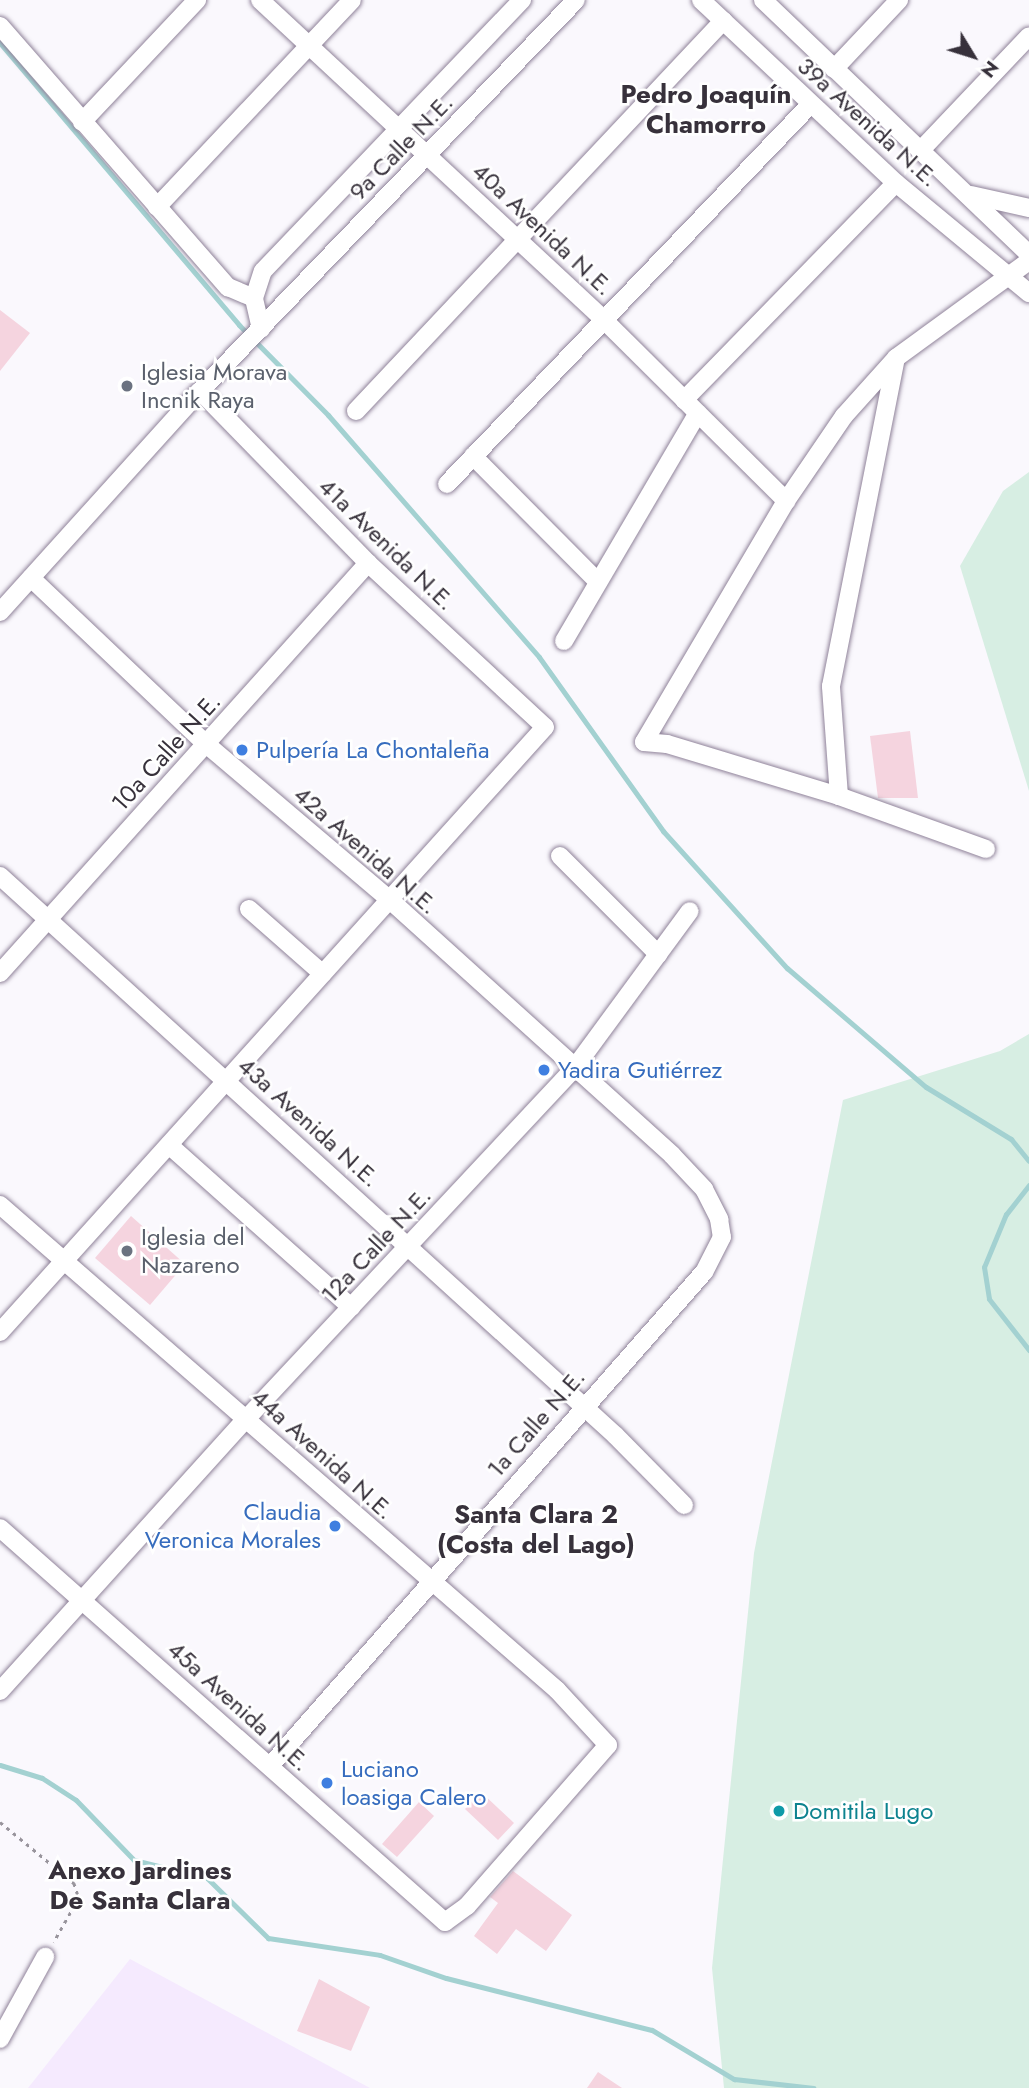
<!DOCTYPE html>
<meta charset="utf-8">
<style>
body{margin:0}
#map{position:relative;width:1029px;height:2088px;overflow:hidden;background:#faf8fd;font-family:Jost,sans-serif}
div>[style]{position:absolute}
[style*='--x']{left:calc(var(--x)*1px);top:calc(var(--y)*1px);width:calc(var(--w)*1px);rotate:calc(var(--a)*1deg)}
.built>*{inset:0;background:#f5eafe}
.green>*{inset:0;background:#d7eee3}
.stream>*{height:5px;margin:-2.5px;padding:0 2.5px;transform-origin:2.5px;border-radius:2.5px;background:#a3d1d1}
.building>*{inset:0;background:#f5d4df}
.path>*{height:2.5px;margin-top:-1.25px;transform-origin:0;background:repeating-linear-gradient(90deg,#98949c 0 3.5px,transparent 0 8.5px)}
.roads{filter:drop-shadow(0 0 2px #8f8299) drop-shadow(0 0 2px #8f8299)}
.minor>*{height:18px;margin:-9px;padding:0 9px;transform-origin:9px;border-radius:9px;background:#fff}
.dots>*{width:19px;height:19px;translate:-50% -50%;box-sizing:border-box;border:4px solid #fff;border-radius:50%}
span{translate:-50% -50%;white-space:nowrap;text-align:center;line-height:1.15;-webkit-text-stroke:5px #fff;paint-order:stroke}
.street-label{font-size:24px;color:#37313b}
.worship-label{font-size:24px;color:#5b616d}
.left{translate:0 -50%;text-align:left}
.shop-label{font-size:24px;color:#366cbe}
.right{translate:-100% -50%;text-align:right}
.culture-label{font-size:24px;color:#0d838f}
.neighbourhood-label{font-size:26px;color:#37313b;font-weight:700}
.north{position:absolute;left:938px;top:21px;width:70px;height:70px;-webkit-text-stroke:5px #fff;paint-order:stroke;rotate:128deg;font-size:19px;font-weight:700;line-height:28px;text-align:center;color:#37313b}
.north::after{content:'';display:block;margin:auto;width:24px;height:32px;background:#37313b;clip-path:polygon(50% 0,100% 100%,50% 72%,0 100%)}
</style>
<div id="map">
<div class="built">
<i style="clip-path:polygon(130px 1959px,370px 2088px,28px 2088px)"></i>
</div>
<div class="green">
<i style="clip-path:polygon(1029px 472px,1029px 791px,960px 566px,1003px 491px)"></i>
<i style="clip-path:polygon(1029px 1034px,1029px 2088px,724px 2088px,712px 1968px,754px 1553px,843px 1100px,1000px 1051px)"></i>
</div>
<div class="stream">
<i style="--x:0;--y:43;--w:370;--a:49.7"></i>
<i style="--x:239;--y:325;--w:127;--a:45.3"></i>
<i style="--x:328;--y:415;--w:321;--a:48.9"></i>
<i style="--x:539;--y:657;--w:214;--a:54.5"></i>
<i style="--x:663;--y:831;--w:185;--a:47.9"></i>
<i style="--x:787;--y:968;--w:183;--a:40.6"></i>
<i style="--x:926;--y:1087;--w:100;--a:31.5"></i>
<i style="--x:1011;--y:1139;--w:28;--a:51"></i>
<i style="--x:1029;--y:1185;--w:37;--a:128"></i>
<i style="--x:1006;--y:1214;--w:57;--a:112.5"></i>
<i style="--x:984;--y:1267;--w:32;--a:81"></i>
<i style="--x:989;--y:1299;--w:65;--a:51.9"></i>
<i style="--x:0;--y:1765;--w:44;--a:17.2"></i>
<i style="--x:42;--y:1778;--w:40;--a:32.9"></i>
<i style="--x:76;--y:1800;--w:83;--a:46"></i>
<i style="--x:134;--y:1860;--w:75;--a:13.9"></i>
<i style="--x:207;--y:1878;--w:86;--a:44.5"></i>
<i style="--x:268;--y:1938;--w:113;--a:8.6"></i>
<i style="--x:380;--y:1955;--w:70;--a:19.2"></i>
<i style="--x:446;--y:1978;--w:212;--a:14.2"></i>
<i style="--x:652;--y:2030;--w:96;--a:30.9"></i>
<i style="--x:734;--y:2079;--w:80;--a:6.5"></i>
</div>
<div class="building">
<i style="clip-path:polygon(0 310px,30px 333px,0 371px)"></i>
<i style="clip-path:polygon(910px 731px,918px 798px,878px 798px,870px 736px)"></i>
<i style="clip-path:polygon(131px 1216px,185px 1264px,150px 1305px,95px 1258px)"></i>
<i style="clip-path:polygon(481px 1792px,514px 1823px,498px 1840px,465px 1809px)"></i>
<i style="clip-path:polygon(419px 1802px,434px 1816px,397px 1857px,382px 1844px)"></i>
<i style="clip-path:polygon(513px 1871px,572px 1915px,546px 1951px,516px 1929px,497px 1954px,474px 1936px,498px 1903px,490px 1897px)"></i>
<i style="clip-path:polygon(319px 1979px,370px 2007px,351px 2051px,297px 2031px)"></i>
<i style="clip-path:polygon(598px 2072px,622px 2088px,587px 2088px)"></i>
</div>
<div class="path">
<i style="--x:0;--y:1822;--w:96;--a:39.5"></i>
<i style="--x:74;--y:1883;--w:16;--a:72"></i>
<i style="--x:79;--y:1898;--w:51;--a:119.6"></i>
</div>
<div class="roads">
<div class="minor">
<i style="--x:260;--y:0;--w:470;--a:42.9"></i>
<i style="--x:604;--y:320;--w:257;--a:44.8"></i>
<i style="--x:701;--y:0;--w:267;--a:43.2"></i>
<i style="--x:896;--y:183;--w:173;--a:39.6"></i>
<i style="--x:763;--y:0;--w:368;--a:43.7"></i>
<i style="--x:0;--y:26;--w:347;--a:48.9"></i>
<i style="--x:228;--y:287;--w:28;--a:23"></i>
<i style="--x:834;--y:69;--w:95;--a:-46.7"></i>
<i style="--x:82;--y:122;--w:168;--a:-46.7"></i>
<i style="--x:920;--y:151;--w:158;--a:-46.5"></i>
<i style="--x:971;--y:195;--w:59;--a:12.6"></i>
<i style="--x:157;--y:207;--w:284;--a:-46.7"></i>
<i style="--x:261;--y:329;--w:32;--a:-103"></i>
<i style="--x:254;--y:298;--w:28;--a:-72"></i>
<i style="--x:263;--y:271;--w:375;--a:-46.3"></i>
<i style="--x:684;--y:400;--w:303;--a:-45.7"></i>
<i style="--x:356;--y:411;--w:536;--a:-46.74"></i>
<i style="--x:473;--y:456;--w:177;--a:45.2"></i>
<i style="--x:447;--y:484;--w:525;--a:-46.24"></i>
<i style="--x:31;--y:578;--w:241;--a:43.5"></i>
<i style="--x:206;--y:744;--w:241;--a:40.3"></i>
<i style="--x:390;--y:900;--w:380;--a:42.1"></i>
<i style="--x:672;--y:1155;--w:47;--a:46.7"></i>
<i style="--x:704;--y:1189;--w:34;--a:63"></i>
<i style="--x:719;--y:1219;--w:18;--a:81"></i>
<i style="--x:722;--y:1237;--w:39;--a:117"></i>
<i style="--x:704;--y:1272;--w:658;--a:131.3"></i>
<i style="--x:0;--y:612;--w:298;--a:-47.9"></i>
<i style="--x:200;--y:391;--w:542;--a:-46.12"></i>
<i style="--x:564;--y:641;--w:264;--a:-59.6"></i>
<i style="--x:839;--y:796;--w:110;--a:-94.2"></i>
<i style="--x:831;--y:686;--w:334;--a:-78.8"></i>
<i style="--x:986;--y:849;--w:156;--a:-160.2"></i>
<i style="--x:839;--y:796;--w:180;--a:-163.2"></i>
<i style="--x:667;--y:744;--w:23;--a:-175"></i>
<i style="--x:644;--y:742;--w:280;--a:-59.5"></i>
<i style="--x:786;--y:501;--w:103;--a:-55.7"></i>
<i style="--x:844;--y:416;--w:78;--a:-48.1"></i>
<i style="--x:896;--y:358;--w:165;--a:-36.1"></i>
<i style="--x:560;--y:856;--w:139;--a:45"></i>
<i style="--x:0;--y:876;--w:832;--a:42.27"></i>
<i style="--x:616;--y:1436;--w:97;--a:45.4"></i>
<i style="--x:249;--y:909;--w:98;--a:41.3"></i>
<i style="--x:0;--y:973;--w:551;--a:-48.09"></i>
<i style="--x:169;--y:1145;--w:244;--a:41.7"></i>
<i style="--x:0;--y:1205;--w:739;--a:41.05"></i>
<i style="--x:557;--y:1690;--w:75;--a:47.2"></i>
<i style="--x:608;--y:1745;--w:214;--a:131.2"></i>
<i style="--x:467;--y:1906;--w:27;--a:144"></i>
<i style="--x:445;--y:1922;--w:594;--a:-138.48"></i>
<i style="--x:0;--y:1332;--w:814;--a:-47.99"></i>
<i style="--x:545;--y:727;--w:241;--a:-137.2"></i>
<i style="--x:368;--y:563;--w:240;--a:-134.3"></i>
<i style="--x:0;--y:1691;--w:368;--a:-47.9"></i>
<i style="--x:247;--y:1418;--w:477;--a:-46.9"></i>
<i style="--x:573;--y:1070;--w:197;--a:-53.7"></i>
<i style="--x:0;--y:2039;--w:94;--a:-61.2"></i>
</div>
</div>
<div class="dots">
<i style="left:127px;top:386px;background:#6b7280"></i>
<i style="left:242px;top:750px;background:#3f7fe0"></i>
<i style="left:544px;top:1070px;background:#3f7fe0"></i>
<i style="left:127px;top:1251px;background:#6b7280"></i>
<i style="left:335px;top:1526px;background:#3f7fe0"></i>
<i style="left:327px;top:1783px;background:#3f7fe0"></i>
<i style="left:779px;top:1811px;background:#0f9aa8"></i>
</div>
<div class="street-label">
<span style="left:868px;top:122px;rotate:42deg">39a Avenida N.E.</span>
<span style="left:401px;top:147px;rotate:-46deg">9a Calle N.E.</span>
<span style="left:543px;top:229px;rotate:43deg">40a Avenida N.E.</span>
<span style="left:387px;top:544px;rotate:44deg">41a Avenida N.E.</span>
<span style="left:166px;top:752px;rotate:-48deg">10a Calle N.E.</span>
<span style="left:366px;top:850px;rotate:41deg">42a Avenida N.E.</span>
<span style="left:309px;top:1122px;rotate:42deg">43a Avenida N.E.</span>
<span style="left:376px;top:1245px;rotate:-47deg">12a Calle N.E.</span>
<span style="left:536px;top:1423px;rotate:-49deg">1a Calle N.E.</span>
<span style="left:323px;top:1454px;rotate:42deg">44a Avenida N.E.</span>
<span style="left:239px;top:1706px;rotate:42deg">45a Avenida N.E.</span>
</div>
<div class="worship-label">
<span class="left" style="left:141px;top:386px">Iglesia Morava<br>Incnik Raya</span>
<span class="left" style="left:141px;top:1251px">Iglesia del<br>Nazareno</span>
</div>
<div class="shop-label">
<span class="left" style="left:256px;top:750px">Pulpería La Chontaleña</span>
<span class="left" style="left:558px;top:1070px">Yadira Gutiérrez</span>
<span class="right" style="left:321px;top:1526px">Claudia<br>Veronica Morales</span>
<span class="left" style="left:341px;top:1783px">Luciano<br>loasiga Calero</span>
</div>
<div class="culture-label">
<span class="left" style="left:793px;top:1811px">Domitila Lugo</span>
</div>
<div class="neighbourhood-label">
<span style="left:706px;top:110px">Pedro Joaquín<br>Chamorro</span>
<span style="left:536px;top:1530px">Santa Clara 2<br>(Costa del Lago)</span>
<span style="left:140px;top:1886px">Anexo Jardines<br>De Santa Clara</span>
</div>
<div class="north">N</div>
</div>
